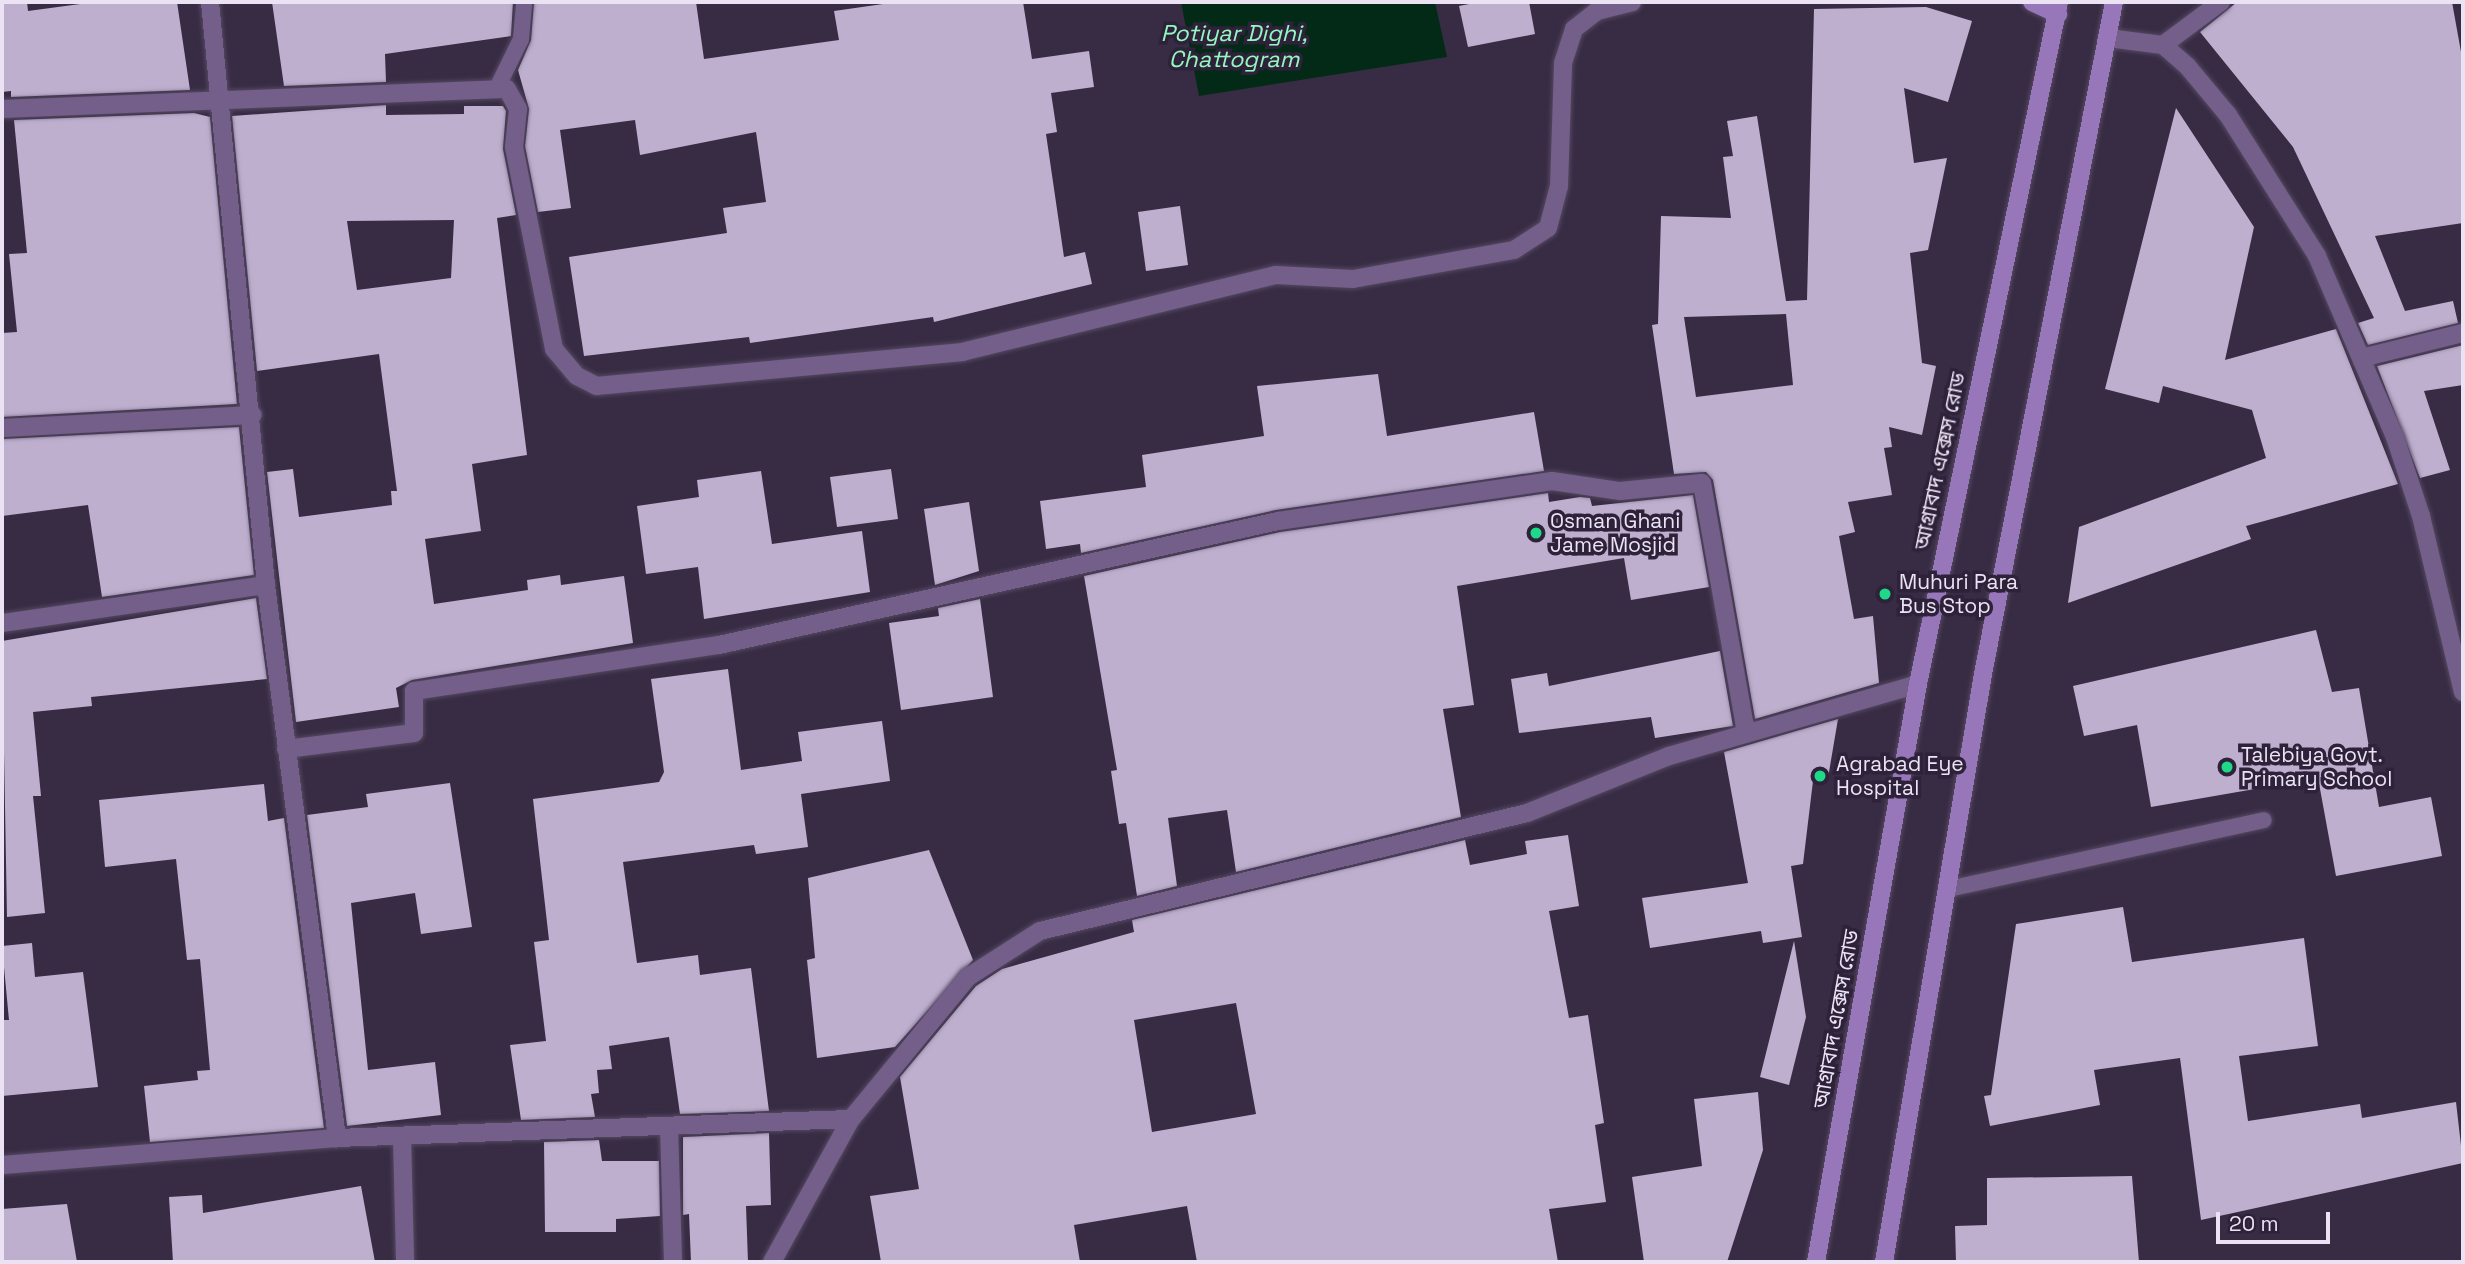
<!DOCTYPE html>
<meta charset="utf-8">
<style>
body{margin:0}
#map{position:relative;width:2465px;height:1264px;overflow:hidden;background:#382c45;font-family:"Space Grotesk","Noto Sans Bengali",sans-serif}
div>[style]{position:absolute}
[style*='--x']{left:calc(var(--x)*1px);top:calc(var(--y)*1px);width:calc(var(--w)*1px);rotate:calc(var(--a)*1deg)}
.water>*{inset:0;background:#032a17}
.building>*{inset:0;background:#beafcf}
.roads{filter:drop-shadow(0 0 2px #554961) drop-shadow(0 0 2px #554961)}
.service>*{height:16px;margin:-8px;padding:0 8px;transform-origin:8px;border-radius:8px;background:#735f89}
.minor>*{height:18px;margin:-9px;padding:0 9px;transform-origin:9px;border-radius:9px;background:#735f89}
.tertiary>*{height:18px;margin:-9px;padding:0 9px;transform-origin:9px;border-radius:9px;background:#735f89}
.secondary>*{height:18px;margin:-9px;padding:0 9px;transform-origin:9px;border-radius:9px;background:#9776b9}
.dots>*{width:19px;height:19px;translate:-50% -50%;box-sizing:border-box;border:4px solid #2e223a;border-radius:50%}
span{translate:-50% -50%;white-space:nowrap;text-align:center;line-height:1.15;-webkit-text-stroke:7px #2e223a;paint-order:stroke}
.street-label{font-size:21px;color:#ebe3f4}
.poi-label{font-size:21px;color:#ebe3f4}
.left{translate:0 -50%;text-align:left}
.water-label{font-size:23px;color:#94f8be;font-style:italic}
.frame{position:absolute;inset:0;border:4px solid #ebe3f4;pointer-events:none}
.scale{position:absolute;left:2216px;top:1212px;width:114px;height:32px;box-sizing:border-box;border:4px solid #ebe3f4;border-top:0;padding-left:9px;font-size:21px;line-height:24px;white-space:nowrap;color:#ebe3f4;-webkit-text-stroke:5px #2e223a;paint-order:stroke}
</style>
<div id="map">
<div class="water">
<i style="clip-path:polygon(1181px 2px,1435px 2px,1447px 57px,1199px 96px)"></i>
</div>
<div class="building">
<i style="clip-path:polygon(2px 2px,27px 2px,28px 11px,95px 2px,177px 2px,190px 90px,11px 97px,11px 91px,2px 92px)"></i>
<i style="clip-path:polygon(272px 2px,513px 2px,511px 36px,385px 54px,386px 82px,284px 86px)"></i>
<i style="clip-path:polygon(534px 2px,696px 2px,704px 59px,839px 40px,834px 11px,897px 2px,1023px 2px,1032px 59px,1089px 51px,1094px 87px,1051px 93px,1057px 132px,1046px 134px,1064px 257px,1085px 252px,1092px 284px,934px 322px,933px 317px,750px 343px,749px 337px,584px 356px,569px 257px,727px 233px,723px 208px,766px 202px,756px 132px,640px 155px,635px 120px,560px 130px,571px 208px,538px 212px,525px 146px,529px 109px,518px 70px,531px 40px)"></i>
<i style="clip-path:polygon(1479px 2px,1529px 2px,1535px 34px,1468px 47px,1459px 6px)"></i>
<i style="clip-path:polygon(2237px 2px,2452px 2px,2463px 63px,2463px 223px,2375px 236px,2405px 311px,2453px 301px,2458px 323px,2368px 345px,2358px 323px,2374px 318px,2293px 147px,2200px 32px)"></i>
<i style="clip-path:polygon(evenodd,1926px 7px,1972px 21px,1948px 102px,1904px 88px,1914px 163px,1947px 158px,1928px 250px,1910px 253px,1922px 363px,1936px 366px,1922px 435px,1889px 427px,1892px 447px,1884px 448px,1892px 495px,1848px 502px,1855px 532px,1839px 536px,1854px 619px,1873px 616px,1879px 683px,1755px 719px,1713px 480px,1706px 472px,1674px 474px,1652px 325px,1658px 324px,1661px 216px,1731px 218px,1723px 157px,1733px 156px,1727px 121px,1757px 116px,1786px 301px,1807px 300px,1814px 9px,1926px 7px,1786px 314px,1793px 385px,1696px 397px,1684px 317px,1786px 314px)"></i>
<i style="clip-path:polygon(evenodd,386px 105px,386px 115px,464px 114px,464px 106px,503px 106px,506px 111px,503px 149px,516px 215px,497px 218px,527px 455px,472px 464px,481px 531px,425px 539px,434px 604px,528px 590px,527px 580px,560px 575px,561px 585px,624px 576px,633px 643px,412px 680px,396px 688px,399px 707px,296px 722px,267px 472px,293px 469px,299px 517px,392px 505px,391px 491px,397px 491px,379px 354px,257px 371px,232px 116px,386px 105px,454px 220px,451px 278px,357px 290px,347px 221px,454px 220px)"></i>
<i style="clip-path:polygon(2176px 108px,2254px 227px,2225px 360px,2336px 329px,2398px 484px,2246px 526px,2251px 539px,2068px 603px,2079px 527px,2266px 458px,2252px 410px,2163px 386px,2159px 403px,2105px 389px)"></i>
<i style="clip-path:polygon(194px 113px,210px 117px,237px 404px,2px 417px,2px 333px,17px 332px,9px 254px,27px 253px,14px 120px)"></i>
<i style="clip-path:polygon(1180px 206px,1188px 265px,1146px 271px,1138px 212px)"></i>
<i style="clip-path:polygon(2463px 345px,2463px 385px,2424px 391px,2450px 470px,2420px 478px,2377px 366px)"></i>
<i style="clip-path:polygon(1378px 374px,1387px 436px,1534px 412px,1544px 471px,1276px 510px,1081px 553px,1080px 544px,1046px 549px,1040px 501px,1146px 487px,1142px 455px,1264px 436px,1257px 386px)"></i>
<i style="clip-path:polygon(239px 427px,254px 575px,102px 597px,88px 505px,2px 516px,2px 439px)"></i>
<i style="clip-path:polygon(891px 469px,898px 519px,837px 527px,830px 477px)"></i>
<i style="clip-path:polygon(761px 471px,772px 544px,862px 531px,870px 592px,704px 619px,698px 567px,646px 574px,637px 506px,699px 497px,697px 480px)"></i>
<i style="clip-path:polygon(1548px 493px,1549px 502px,1580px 497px,1590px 498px,1592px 506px,1693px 495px,1709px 587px,1631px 600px,1624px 558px,1457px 586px,1474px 705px,1443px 709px,1461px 817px,1236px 872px,1227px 810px,1168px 818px,1177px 886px,1137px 896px,1126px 823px,1119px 824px,1111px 771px,1117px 770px,1084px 576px,1280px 532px)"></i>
<i style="clip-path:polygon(969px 502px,979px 571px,935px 585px,924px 509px)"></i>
<i style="clip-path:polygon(256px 598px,267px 679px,91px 697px,92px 706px,33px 712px,41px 796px,33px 796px,45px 913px,7px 917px,2px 641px)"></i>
<i style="clip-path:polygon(980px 599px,993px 697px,901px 710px,889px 623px,939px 616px,938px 608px)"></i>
<i style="clip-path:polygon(2316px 630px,2332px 692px,2359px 688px,2379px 807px,2431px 797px,2442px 856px,2336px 876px,2318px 778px,2151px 807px,2137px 725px,2084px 736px,2073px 686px)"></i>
<i style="clip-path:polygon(1720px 651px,1733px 726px,1655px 738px,1651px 717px,1519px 733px,1511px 679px,1547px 673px,1549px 686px)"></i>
<i style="clip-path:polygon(728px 669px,741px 770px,802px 761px,798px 732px,882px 721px,890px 781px,801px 794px,808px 847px,756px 854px,754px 845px,623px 862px,637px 963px,698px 955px,700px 975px,751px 968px,769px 1111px,680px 1114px,669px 1037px,609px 1046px,612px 1069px,597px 1070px,599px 1093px,591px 1094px,595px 1117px,521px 1120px,510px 1045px,546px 1041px,534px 942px,549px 940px,533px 799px,659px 782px,664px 772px,651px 679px)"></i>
<i style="clip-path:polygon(1838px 719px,1828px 778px,1813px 781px,1803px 864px,1791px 866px,1802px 937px,1763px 943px,1761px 931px,1650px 948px,1642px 898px,1748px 883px,1724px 752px)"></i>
<i style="clip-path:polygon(450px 783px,472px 927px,421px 934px,415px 893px,351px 903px,368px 1070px,435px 1062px,441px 1115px,347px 1126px,307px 815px,368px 807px,366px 794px)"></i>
<i style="clip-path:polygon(264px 784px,268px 821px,284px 818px,324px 1128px,150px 1142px,144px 1086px,198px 1080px,197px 1071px,210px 1070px,200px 959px,187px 960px,176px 859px,105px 867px,99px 800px)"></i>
<i style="clip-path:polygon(evenodd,1568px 835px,1579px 906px,1549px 911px,1569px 1018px,1588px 1015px,1604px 1123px,1595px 1125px,1606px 1202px,1549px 1209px,1558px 1262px,1197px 1262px,1187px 1206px,1074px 1225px,1080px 1262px,881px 1262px,870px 1196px,919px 1189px,900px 1077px,976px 986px,1002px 969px,1134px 932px,1132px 920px,1465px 840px,1470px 865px,1527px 854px,1525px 841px,1568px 835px,1236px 1003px,1256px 1114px,1152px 1132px,1134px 1020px,1236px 1003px)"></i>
<i style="clip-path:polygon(929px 850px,973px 960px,895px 1047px,817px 1058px,807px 960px,815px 958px,808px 878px)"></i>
<i style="clip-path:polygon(2123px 907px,2132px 962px,2304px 938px,2318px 1046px,2239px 1056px,2248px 1121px,2360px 1104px,2362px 1118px,2456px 1102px,2463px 1163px,2201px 1220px,2180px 1058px,2094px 1070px,2100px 1105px,1990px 1126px,1984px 1096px,1991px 1095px,2016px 924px)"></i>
<i style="clip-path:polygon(1794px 941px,1806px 1017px,1789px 1085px,1760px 1077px)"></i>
<i style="clip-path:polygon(32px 943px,35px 977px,83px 972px,98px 1087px,2px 1096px,2px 1020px,9px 1020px,2px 946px)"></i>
<i style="clip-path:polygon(1758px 1092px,1763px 1150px,1727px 1262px,1644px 1262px,1632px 1177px,1702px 1166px,1694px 1099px)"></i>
<i style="clip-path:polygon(769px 1133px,771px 1205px,746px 1206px,748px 1262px,691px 1262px,689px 1214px,683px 1215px,683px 1137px)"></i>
<i style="clip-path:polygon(599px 1140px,602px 1161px,659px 1161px,660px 1216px,616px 1219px,616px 1232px,545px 1232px,544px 1142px)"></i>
<i style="clip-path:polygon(2132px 1176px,2139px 1262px,1956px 1262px,1955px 1226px,1987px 1225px,1987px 1178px)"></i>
<i style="clip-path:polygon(361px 1186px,375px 1262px,173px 1262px,169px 1197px,202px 1195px,203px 1213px)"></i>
<i style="clip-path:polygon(67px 1204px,77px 1262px,2px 1262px,2px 1209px)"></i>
</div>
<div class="roads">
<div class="service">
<i style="--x:497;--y:88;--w:55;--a:-63.9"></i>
<i style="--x:521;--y:39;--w:37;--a:-85"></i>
<i style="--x:1948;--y:889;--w:323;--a:-12.3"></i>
</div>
<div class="minor">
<i style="--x:210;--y:2;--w:586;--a:84.51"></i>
<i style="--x:266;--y:585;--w:558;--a:82.68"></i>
<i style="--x:337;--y:1138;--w:514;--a:-2.12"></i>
<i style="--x:2163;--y:45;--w:72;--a:-36.6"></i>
<i style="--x:2;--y:109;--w:505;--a:-2.27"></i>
<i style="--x:507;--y:89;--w:23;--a:61"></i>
<i style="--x:518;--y:109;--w:38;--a:96"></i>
<i style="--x:514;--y:147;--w:206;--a:78.8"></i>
<i style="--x:554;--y:349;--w:35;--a:50"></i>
<i style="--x:577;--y:376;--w:22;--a:27"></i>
<i style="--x:597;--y:386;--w:367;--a:-5.3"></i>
<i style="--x:962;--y:352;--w:323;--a:-13.8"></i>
<i style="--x:1276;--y:275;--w:77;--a:3"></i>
<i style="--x:1353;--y:279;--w:164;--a:-10.2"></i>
<i style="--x:1514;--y:250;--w:40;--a:-32.9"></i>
<i style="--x:1548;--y:228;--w:43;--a:-75.3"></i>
<i style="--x:1559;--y:186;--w:123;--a:-88.1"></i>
<i style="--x:1563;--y:63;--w:36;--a:-72"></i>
<i style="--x:1574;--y:29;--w:29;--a:-38"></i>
<i style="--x:1597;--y:11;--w:36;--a:-14"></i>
<i style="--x:2365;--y:357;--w:101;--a:-13.8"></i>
<i style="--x:2;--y:428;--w:251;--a:-3"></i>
<i style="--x:2;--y:623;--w:267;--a:-8.2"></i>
<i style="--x:286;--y:749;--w:129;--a:-7.1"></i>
<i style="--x:414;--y:733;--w:42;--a:-90"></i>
<i style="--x:414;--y:691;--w:308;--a:-8.6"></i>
<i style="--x:719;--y:645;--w:573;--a:-12.51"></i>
<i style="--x:1278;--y:521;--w:277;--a:-8.3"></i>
<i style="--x:1552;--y:481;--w:69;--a:8.4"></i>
<i style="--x:1620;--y:491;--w:82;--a:-5.6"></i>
<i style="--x:1702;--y:483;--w:254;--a:80"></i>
<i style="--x:669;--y:1126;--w:136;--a:88.3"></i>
<i style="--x:402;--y:1136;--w:126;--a:88.6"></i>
<i style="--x:2;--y:1165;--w:336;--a:-4.6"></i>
<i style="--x:772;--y:1262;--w:163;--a:-61.1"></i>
<i style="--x:851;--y:1119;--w:184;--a:-50.5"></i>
<i style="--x:968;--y:977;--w:85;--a:-32.6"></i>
<i style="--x:1040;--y:931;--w:501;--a:-13.62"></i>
<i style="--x:1527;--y:813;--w:153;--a:-21.9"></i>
<i style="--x:1669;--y:756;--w:259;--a:-16.1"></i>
</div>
<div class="tertiary">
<i style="--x:2108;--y:38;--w:55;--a:7.3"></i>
<i style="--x:2163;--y:45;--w:33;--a:41"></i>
<i style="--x:2188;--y:67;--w:62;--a:50.2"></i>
<i style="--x:2228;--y:115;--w:167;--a:57.7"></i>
<i style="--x:2317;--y:256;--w:197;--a:66.7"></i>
<i style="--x:2395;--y:437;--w:83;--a:71.8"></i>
<i style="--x:2421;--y:516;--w:181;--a:76.6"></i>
</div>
<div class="secondary">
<i style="--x:2032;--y:2;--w:29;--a:25"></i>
<i style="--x:1816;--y:1262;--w:587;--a:-79.99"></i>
<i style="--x:1918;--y:684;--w:696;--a:-78.32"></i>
<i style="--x:1884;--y:1262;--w:596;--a:-80.44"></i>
<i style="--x:1983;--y:674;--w:685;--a:-78.97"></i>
</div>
</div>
<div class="dots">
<i style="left:1536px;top:533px;background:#1dd988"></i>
<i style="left:1885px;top:594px;background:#1dd988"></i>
<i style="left:2227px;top:767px;background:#1dd988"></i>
<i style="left:1820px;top:776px;background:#1dd988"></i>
</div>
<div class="street-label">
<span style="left:1940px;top:461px;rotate:-78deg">আগ্রাবাদ এক্সেস রোড</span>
<span style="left:1836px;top:1019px;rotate:-80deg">আগ্রাবাদ এক্সেস রোড</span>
</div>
<div class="poi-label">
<span class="left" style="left:1550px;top:533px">Osman Ghani<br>Jame Mosjid</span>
<span class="left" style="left:1899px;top:594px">Muhuri Para<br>Bus Stop</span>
<span class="left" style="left:2241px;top:767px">Talebiya Govt.<br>Primary School</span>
<span class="left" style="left:1836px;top:776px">Agrabad Eye<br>Hospital</span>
</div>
<div class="water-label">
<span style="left:1234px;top:46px">Potiyar Dighi,<br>Chattogram</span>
</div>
<div class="frame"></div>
<div class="scale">20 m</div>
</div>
